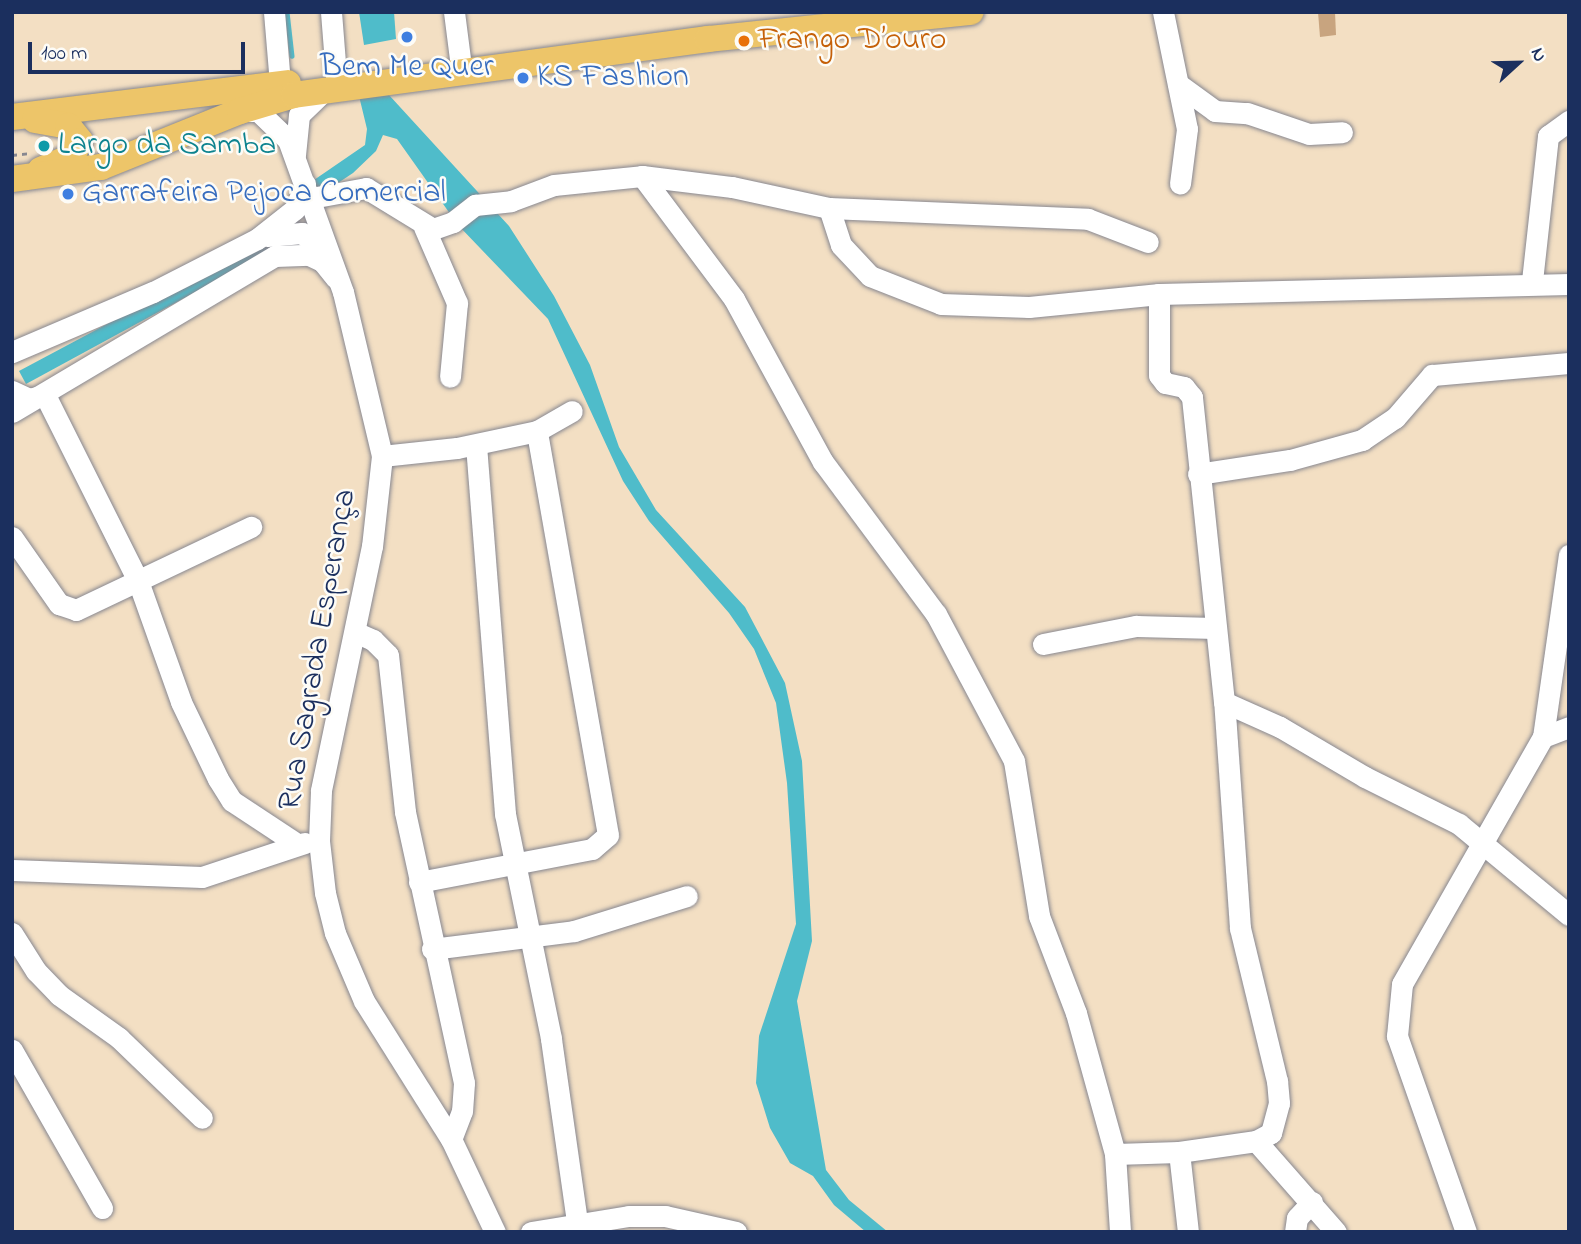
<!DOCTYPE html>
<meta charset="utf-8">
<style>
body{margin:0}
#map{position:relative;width:1581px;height:1244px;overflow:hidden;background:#f3dfc3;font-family:"Indie Flower",sans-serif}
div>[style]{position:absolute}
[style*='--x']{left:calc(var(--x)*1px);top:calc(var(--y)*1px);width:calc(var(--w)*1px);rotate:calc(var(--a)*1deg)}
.water>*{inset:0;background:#4fbcca}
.stream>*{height:4.5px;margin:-2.25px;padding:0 2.25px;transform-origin:2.25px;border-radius:2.25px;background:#4fbcca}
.building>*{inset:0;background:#c8a47f}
.path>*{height:2.5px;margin-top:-1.25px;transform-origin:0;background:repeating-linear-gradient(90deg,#878790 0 5px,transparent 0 10px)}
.roads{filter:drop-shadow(0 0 2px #878790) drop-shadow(0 0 2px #878790)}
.minor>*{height:21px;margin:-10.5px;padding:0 10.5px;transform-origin:10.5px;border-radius:10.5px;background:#fff}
.major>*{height:26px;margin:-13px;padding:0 13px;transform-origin:13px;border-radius:13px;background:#edc569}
.dots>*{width:19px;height:19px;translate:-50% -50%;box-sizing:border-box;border:4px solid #fdfcf7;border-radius:50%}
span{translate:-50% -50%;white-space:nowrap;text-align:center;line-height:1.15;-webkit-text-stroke:5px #fdfcf7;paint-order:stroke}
.food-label{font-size:32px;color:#c56008}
.left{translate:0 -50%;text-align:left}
.shop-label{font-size:32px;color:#366cbe}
.culture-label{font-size:32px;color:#0d838f}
.street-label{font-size:32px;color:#1b2f5e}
.frame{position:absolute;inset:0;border:14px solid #1b2f5e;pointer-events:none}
.north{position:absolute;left:1483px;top:28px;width:70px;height:70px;-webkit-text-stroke:5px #fdfcf7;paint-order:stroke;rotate:68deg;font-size:19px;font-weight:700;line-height:28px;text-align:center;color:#1b2f5e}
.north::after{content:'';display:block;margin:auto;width:24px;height:32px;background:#1b2f5e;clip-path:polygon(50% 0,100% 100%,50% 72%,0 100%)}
.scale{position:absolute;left:28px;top:42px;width:217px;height:32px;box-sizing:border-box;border:4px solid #1b2f5e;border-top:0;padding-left:9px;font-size:21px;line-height:24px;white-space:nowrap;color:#1b2f5e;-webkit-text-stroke:5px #fdfcf7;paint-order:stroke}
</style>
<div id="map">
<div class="water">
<i style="clip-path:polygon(359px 12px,394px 12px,396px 39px,364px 45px)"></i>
<i style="clip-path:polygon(389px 95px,509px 226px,554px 296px,590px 365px,619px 447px,656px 510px,745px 607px,785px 683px,802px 761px,812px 941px,797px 1001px,826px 1170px,849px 1200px,888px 1232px,866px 1232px,834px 1205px,813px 1176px,790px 1163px,770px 1128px,756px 1083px,759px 1036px,796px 924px,787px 783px,776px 703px,754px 649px,729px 613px,649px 521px,623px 481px,548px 319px,458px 225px,397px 139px,383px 135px,376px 151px,353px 173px,320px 195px,314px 180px,365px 145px,367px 129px,359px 96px)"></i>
<i style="clip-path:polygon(274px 235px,280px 246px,26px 384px,19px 371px)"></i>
</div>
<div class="stream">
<i style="--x:287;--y:12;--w:44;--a:83.5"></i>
</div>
<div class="building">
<i style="clip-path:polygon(1318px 12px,1335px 12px,1336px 35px,1320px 37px)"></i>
</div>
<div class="path">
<i style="--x:12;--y:155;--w:18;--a:-6"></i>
</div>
<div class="roads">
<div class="minor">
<i style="--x:274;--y:12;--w:72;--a:85.2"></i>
<i style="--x:331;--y:12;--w:64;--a:85.5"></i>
<i style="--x:454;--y:12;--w:47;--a:82.7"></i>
<i style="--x:1163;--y:12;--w:119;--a:78.4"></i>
<i style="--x:1187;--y:129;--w:55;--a:97.3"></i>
<i style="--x:1178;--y:84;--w:46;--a:36.1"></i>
<i style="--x:1215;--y:111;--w:32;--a:4"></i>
<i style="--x:1247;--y:113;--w:65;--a:18.7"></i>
<i style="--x:1309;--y:134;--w:33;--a:-3"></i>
<i style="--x:240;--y:111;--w:18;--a:0"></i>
<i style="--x:258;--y:111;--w:42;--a:44"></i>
<i style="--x:288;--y:140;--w:162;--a:70.1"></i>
<i style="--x:343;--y:292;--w:169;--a:76.6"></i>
<i style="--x:382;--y:456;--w:91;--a:96.3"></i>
<i style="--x:372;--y:546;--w:250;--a:101.8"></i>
<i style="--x:321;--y:791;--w:50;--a:92.3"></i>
<i style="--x:319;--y:841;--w:52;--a:83.4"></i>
<i style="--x:325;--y:893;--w:41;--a:76"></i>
<i style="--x:335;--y:933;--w:74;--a:66.9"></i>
<i style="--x:364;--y:1001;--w:163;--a:57.8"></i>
<i style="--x:451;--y:1139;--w:103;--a:64.7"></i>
<i style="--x:295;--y:155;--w:40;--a:-84.3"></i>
<i style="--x:299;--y:115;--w:36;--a:-44"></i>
<i style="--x:642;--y:176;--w:154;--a:53.2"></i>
<i style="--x:734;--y:299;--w:186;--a:61.4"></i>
<i style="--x:823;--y:462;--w:189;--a:53.4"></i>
<i style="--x:936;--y:614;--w:166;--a:62"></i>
<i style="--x:1014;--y:761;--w:157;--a:80.8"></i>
<i style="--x:1039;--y:916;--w:104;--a:69.1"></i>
<i style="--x:1076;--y:1013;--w:146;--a:74.5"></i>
<i style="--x:1115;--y:1154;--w:78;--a:86.3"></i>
<i style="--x:311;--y:198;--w:56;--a:-10.3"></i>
<i style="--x:366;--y:188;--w:79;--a:31.5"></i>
<i style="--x:433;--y:229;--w:21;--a:-19"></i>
<i style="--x:453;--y:222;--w:28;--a:-38"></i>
<i style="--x:475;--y:205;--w:36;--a:-6"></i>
<i style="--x:511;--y:201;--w:46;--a:-20.4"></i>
<i style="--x:554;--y:185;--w:88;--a:-5.8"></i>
<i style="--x:642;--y:176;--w:91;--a:7"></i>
<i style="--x:732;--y:187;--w:99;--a:12.2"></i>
<i style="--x:829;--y:208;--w:259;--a:2.4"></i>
<i style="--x:1088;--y:219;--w:64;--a:21"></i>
<i style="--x:829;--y:208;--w:39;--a:72"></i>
<i style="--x:841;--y:245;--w:42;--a:46.9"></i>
<i style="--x:870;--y:276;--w:76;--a:21.5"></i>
<i style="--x:941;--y:304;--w:88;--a:2"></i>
<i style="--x:1029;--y:307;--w:131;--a:-5.7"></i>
<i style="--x:1159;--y:294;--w:410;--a:-1.4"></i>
<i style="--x:424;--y:227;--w:83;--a:66.5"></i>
<i style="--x:457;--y:303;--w:74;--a:95.4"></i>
<i style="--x:267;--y:236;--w:35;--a:-5"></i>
<i style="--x:302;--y:233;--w:33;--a:39"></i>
<i style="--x:1532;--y:281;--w:146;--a:-83.7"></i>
<i style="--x:1548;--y:136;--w:26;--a:-36"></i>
<i style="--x:12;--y:352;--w:153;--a:-23.1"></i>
<i style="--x:153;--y:292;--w:117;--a:-27"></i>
<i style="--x:257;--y:239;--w:48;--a:-38.3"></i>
<i style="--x:295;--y:209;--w:27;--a:-68"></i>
<i style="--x:12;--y:391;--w:19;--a:25"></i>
<i style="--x:29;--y:399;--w:16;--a:-14"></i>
<i style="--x:45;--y:395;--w:208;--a:63.4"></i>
<i style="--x:138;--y:581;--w:128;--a:70.4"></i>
<i style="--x:181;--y:702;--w:85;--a:64.3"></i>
<i style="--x:218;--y:779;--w:26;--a:58"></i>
<i style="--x:232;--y:801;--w:78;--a:33.5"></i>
<i style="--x:12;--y:412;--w:306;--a:-30.7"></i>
<i style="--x:275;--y:256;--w:34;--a:-2"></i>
<i style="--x:309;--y:255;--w:14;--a:25"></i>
<i style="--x:322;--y:261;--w:22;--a:51"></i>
<i style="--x:476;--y:445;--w:370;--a:85.5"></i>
<i style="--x:505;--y:814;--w:230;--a:78.4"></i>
<i style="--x:551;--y:1039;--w:185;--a:81.9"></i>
<i style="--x:382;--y:456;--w:75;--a:-6.1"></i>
<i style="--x:457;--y:448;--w:82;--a:-12"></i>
<i style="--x:537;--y:431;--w:40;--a:-29.7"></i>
<i style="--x:1198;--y:474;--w:93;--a:-8.7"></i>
<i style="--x:1290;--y:460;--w:75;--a:-15.5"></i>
<i style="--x:1362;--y:440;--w:40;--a:-34"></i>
<i style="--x:1395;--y:418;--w:57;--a:-49.3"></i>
<i style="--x:1432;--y:375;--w:138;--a:-5"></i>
<i style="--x:12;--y:537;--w:82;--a:55"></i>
<i style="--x:59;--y:604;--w:18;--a:19"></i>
<i style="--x:76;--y:610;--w:194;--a:-25.4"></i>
<i style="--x:355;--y:632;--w:20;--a:24"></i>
<i style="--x:373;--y:640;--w:21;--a:45"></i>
<i style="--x:388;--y:655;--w:158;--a:83.8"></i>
<i style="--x:405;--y:812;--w:277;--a:77.7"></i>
<i style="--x:464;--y:1083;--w:28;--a:94"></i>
<i style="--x:462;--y:1111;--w:30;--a:111"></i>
<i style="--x:1043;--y:644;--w:95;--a:-11"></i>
<i style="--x:1136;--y:626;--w:79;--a:1.5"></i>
<i style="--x:1224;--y:702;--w:61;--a:24.1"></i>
<i style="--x:1280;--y:727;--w:99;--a:30.5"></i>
<i style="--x:1365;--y:777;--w:105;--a:26.6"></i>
<i style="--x:1459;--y:824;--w:143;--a:39.6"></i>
<i style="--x:1543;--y:737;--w:184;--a:-81.9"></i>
<i style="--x:12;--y:870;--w:190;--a:2.1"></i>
<i style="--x:202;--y:877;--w:108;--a:-18.3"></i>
<i style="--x:419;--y:882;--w:176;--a:-10.8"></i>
<i style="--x:592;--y:849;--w:21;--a:-41"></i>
<i style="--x:608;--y:835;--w:410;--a:-100"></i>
<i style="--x:12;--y:933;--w:45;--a:57.7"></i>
<i style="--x:36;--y:971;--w:33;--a:46"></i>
<i style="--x:59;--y:995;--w:74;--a:35.6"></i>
<i style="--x:119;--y:1038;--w:115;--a:43.9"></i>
<i style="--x:432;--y:949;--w:143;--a:-7.2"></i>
<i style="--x:574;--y:931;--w:118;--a:-17.2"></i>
<i style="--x:12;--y:1050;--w:182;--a:60.3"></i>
<i style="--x:1256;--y:1141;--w:121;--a:48.7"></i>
<i style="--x:1179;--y:1152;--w:81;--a:83.6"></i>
<i style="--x:1115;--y:1154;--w:64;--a:-1.8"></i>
<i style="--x:1179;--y:1152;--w:78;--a:-8.1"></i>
<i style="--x:1256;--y:1141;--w:17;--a:-28"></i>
<i style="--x:1271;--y:1133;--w:31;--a:-75"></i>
<i style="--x:1279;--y:1103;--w:22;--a:-95"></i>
<i style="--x:1277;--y:1081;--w:157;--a:-103.6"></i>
<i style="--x:1240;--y:928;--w:227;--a:-94"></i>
<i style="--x:1224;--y:702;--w:307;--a:-96"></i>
<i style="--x:1192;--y:397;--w:13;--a:-129"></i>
<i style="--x:1184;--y:387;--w:19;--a:-168"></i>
<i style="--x:1165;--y:383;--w:10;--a:-127"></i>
<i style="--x:1159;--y:375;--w:81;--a:-90"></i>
<i style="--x:531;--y:1232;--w:99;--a:-9.3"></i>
<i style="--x:629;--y:1216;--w:36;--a:0"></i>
<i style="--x:665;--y:1216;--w:73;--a:12.7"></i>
<i style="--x:1295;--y:1232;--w:14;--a:-82"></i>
<i style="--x:1297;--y:1218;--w:22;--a:-47"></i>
<i style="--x:1466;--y:1232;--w:208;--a:-109.4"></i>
<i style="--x:1397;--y:1036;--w:52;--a:-84.5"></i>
<i style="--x:1402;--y:984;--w:284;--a:-60.3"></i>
<i style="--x:1543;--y:737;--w:28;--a:-21"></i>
</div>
<div class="major">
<i style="--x:12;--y:117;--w:278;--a:-7"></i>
<i style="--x:35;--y:120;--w:34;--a:10"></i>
<i style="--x:68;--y:126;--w:19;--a:51"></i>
<i style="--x:80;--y:141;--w:18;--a:119"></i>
<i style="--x:71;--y:157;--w:33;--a:157"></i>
<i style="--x:12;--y:179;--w:90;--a:-7.7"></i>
<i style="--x:101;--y:167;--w:150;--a:-21.9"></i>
<i style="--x:240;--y:111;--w:56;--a:-16.5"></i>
<i style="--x:294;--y:95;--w:418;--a:-7.7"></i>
<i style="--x:708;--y:39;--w:264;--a:-5.9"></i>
</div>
</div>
<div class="dots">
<i style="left:407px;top:37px;background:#3f7fe0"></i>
<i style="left:744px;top:41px;background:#e8710a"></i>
<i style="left:523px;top:78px;background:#3f7fe0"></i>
<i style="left:44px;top:146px;background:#0f9aa8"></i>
<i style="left:68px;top:194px;background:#3f7fe0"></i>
</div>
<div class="food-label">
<span class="left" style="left:758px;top:41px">Frango D’ouro</span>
</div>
<div class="shop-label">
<span style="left:407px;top:68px">Bem Me Quer</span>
<span class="left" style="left:537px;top:78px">KS Fashion</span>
<span class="left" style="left:82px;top:194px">Garrafeira Pejoca Comercial</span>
</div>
<div class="culture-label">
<span class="left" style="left:58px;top:146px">Largo da Samba</span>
</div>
<div class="street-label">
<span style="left:319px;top:650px;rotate:-80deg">Rua Sagrada Esperança</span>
</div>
<div class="frame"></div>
<div class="north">N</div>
<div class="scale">100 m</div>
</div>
